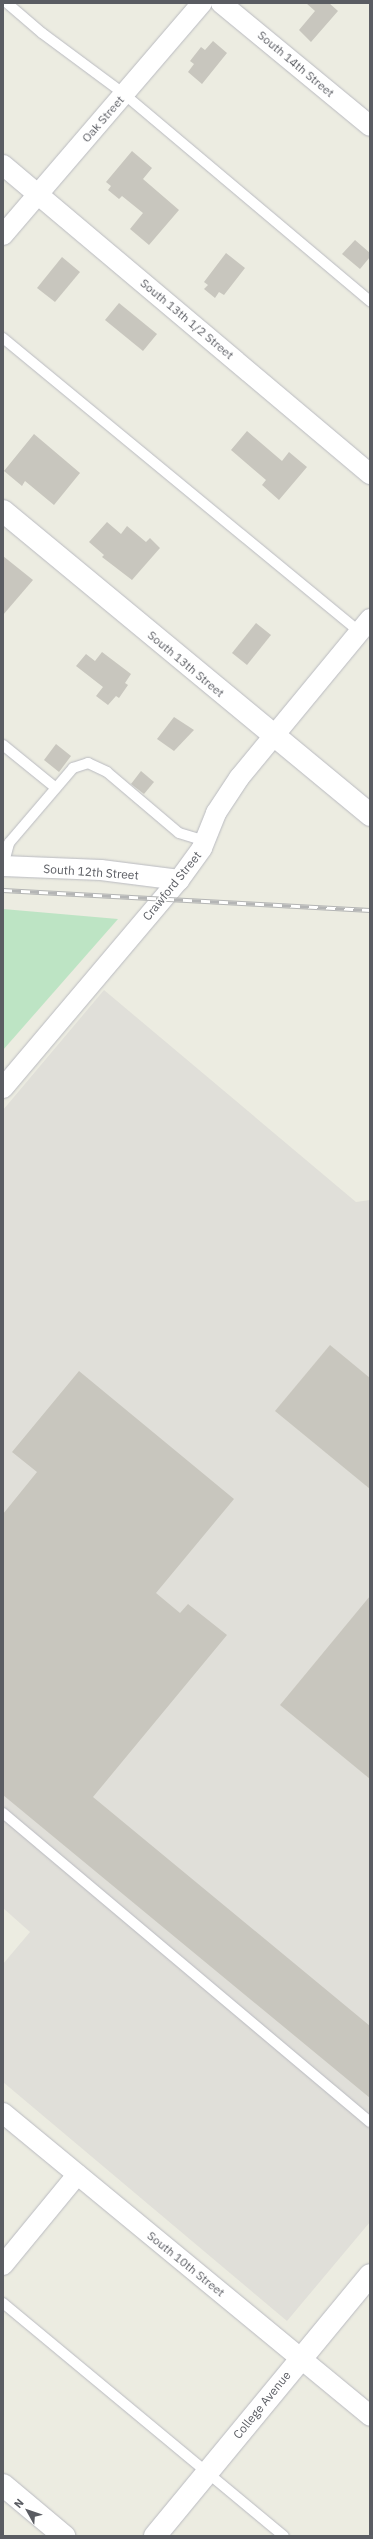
<!DOCTYPE html>
<style>
body{margin:0}
#map{position:relative;width:373px;height:2539px;overflow:hidden;background:#ecece1;font-family:"IBM Plex Sans",sans-serif}
div>[style]{position:absolute}
[style*='--x']{left:calc(var(--x)*1px);top:calc(var(--y)*1px);width:calc(var(--w)*1px);rotate:calc(var(--a)*1deg)}
.industrial>*{inset:0;background:#e0dfd9}
.green>*{inset:0;background:#bde4c4}
.building>*{inset:0;background:#c8c6be}
.roads{filter:drop-shadow(0 0 1px #b9bac0) drop-shadow(0 0 1px #b9bac0)}
.service>*{height:10px;margin:-5px;padding:0 5px;transform-origin:5px;border-radius:5px;background:#fff}
.minor>*{height:20px;margin:-10px;padding:0 10px;transform-origin:10px;border-radius:10px;background:#fff}
.tertiary>*{height:22px;margin:-11px;padding:0 11px;transform-origin:11px;border-radius:11px;background:#fff}
.secondary>*{height:22px;margin:-11px;padding:0 11px;transform-origin:11px;border-radius:11px;background:#fff}
.rail>*{height:4.5px;margin-top:-2.25px;transform-origin:0;background:repeating-linear-gradient(90deg,#fff 0 9px,#b4b5b5 0 18px);box-sizing:border-box;border-block:1px solid #b4b5b5}
span{translate:-50% -50%;white-space:nowrap;text-align:center;line-height:1.15;-webkit-text-stroke:3px #fff;paint-order:stroke}
.street-label{font-size:12px;color:#5a5c62}
.frame{position:absolute;inset:0;border:4px solid #5a5c62;pointer-events:none}
.north{position:absolute;left:8px;top:2491px;width:40px;height:40px;-webkit-text-stroke:3px #fff;paint-order:stroke;rotate:310deg;font-size:11px;font-weight:700;line-height:16px;text-align:center;color:#5a5c62}
.north::after{content:'';display:block;margin:auto;width:14px;height:18px;background:#5a5c62;clip-path:polygon(50% 0,100% 100%,50% 72%,0 100%)}
</style>
<div id="map">
<div class="industrial">
<i style="clip-path:polygon(104px 990px,356px 1202px,370px 1200px,370px 2222px,287px 2321px,3px 2082px,3px 1964px,30px 1932px,3px 1908px,3px 1110px)"></i>
</div>
<div class="green">
<i style="clip-path:polygon(3px 909px,118px 919px,3px 1050px)"></i>
</div>
<div class="building">
<i style="clip-path:polygon(306px 3px,329px 3px,338px 11px,311px 42px,299px 30px,315px 11px)"></i>
<i style="clip-path:polygon(213px 41px,227px 53px,202px 84px,188px 72px,194px 64px,190px 61px,201px 47px,205px 50px)"></i>
<i style="clip-path:polygon(132px 151px,152px 168px,143px 179px,179px 210px,149px 245px,130px 229px,143px 213px,122px 196px,119px 199px,108px 190px,111px 186px,106px 182px)"></i>
<i style="clip-path:polygon(355px 240px,370px 253px,370px 257px,360px 269px,342px 254px)"></i>
<i style="clip-path:polygon(226px 253px,245px 268px,224px 295px,219px 292px,215px 298px,204px 289px,208px 285px,204px 282px)"></i>
<i style="clip-path:polygon(62px 257px,80px 272px,55px 302px,37px 288px)"></i>
<i style="clip-path:polygon(119px 303px,157px 334px,143px 351px,105px 320px)"></i>
<i style="clip-path:polygon(247px 431px,282px 461px,289px 452px,307px 467px,279px 500px,262px 485px,266px 480px,231px 450px)"></i>
<i style="clip-path:polygon(34px 434px,80px 473px,54px 505px,25px 481px,22px 486px,4px 471px)"></i>
<i style="clip-path:polygon(107px 522px,121px 534px,127px 526px,146px 542px,150px 538px,160px 548px,132px 580px,102px 557px,104px 555px,89px 542px)"></i>
<i style="clip-path:polygon(3px 556px,33px 580px,3px 615px)"></i>
<i style="clip-path:polygon(256px 623px,271px 635px,247px 665px,232px 653px)"></i>
<i style="clip-path:polygon(102px 652px,131px 674px,125px 683px,128px 685px,119px 698px,116px 696px,108px 705px,96px 696px,103px 687px,76px 666px,86px 654px,95px 661px)"></i>
<i style="clip-path:polygon(174px 717px,194px 730px,174px 751px,157px 739px)"></i>
<i style="clip-path:polygon(56px 744px,71px 756px,59px 772px,44px 760px)"></i>
<i style="clip-path:polygon(141px 771px,154px 782px,144px 794px,131px 784px)"></i>
<i style="clip-path:polygon(330px 1345px,370px 1378px,370px 1489px,275px 1411px)"></i>
<i style="clip-path:polygon(79px 1371px,234px 1499px,156px 1593px,180px 1613px,188px 1604px,227px 1635px,93px 1797px,370px 2026px,370px 2098px,3px 1795px,3px 1514px,37px 1472px,12px 1452px)"></i>
<i style="clip-path:polygon(370px 1596px,370px 1779px,280px 1705px)"></i>
</div>
<div class="roads">
<div class="service">
<i style="--x:7;--y:3;--w:46;--a:40.6"></i>
<i style="--x:42;--y:33;--w:102;--a:36.6"></i>
<i style="--x:124;--y:94;--w:322;--a:40.1"></i>
<i style="--x:3;--y:338;--w:461;--a:39.5"></i>
<i style="--x:3;--y:745;--w:68;--a:39.1"></i>
<i style="--x:3;--y:866;--w:24;--a:-75"></i>
<i style="--x:9;--y:843;--w:99;--a:-49.5"></i>
<i style="--x:73;--y:768;--w:16;--a:-18"></i>
<i style="--x:88;--y:763;--w:21;--a:25"></i>
<i style="--x:107;--y:772;--w:94;--a:40.3"></i>
<i style="--x:179;--y:833;--w:27;--a:17"></i>
<i style="--x:3;--y:1813;--w:480;--a:40.1"></i>
<i style="--x:3;--y:2303;--w:365;--a:39.7"></i>
</div>
<div class="minor">
<i style="--x:221;--y:3;--w:193;--a:39.5"></i>
<i style="--x:3;--y:165;--w:480;--a:40.1"></i>
<i style="--x:3;--y:235;--w:306;--a:-49.4"></i>
<i style="--x:3;--y:866;--w:98;--a:2.3"></i>
<i style="--x:101;--y:870;--w:79;--a:7.3"></i>
<i style="--x:3;--y:1088;--w:272;--a:-49.8"></i>
<i style="--x:179;--y:880;--w:39;--a:-54"></i>
<i style="--x:202;--y:848;--w:38;--a:-68"></i>
<i style="--x:216;--y:813;--w:42;--a:-56.7"></i>
<i style="--x:239;--y:778;--w:206;--a:-50.5"></i>
<i style="--x:3;--y:2113;--w:476;--a:39.5"></i>
<i style="--x:3;--y:2265;--w:117;--a:-50.6"></i>
</div>
<div class="tertiary">
<i style="--x:3;--y:2485;--w:80;--a:39.9"></i>
<i style="--x:155;--y:2536;--w:338;--a:-50.5"></i>
</div>
<div class="secondary">
<i style="--x:3;--y:511;--w:477;--a:39.6"></i>
</div>
</div>
<div class="rail">
<i style="--x:3;--y:890;--w:368;--a:3.1"></i>
</div>
<div class="street-label">
<span style="left:296px;top:64px;rotate:40deg">South 14th Street</span>
<span style="left:103px;top:119px;rotate:-49deg">Oak Street</span>
<span style="left:187px;top:319px;rotate:40deg">South 13th 1/2 Street</span>
<span style="left:186px;top:664px;rotate:40deg">South 13th Street</span>
<span style="left:91px;top:872px;rotate:4deg">South 12th Street</span>
<span style="left:172px;top:886px;rotate:-51deg">Crawford Street</span>
<span style="left:186px;top:2264px;rotate:39deg">South 10th Street</span>
<span style="left:262px;top:2405px;rotate:-51deg">College Avenue</span>
</div>
<div class="frame"></div>
<div class="north">N</div>
</div>
